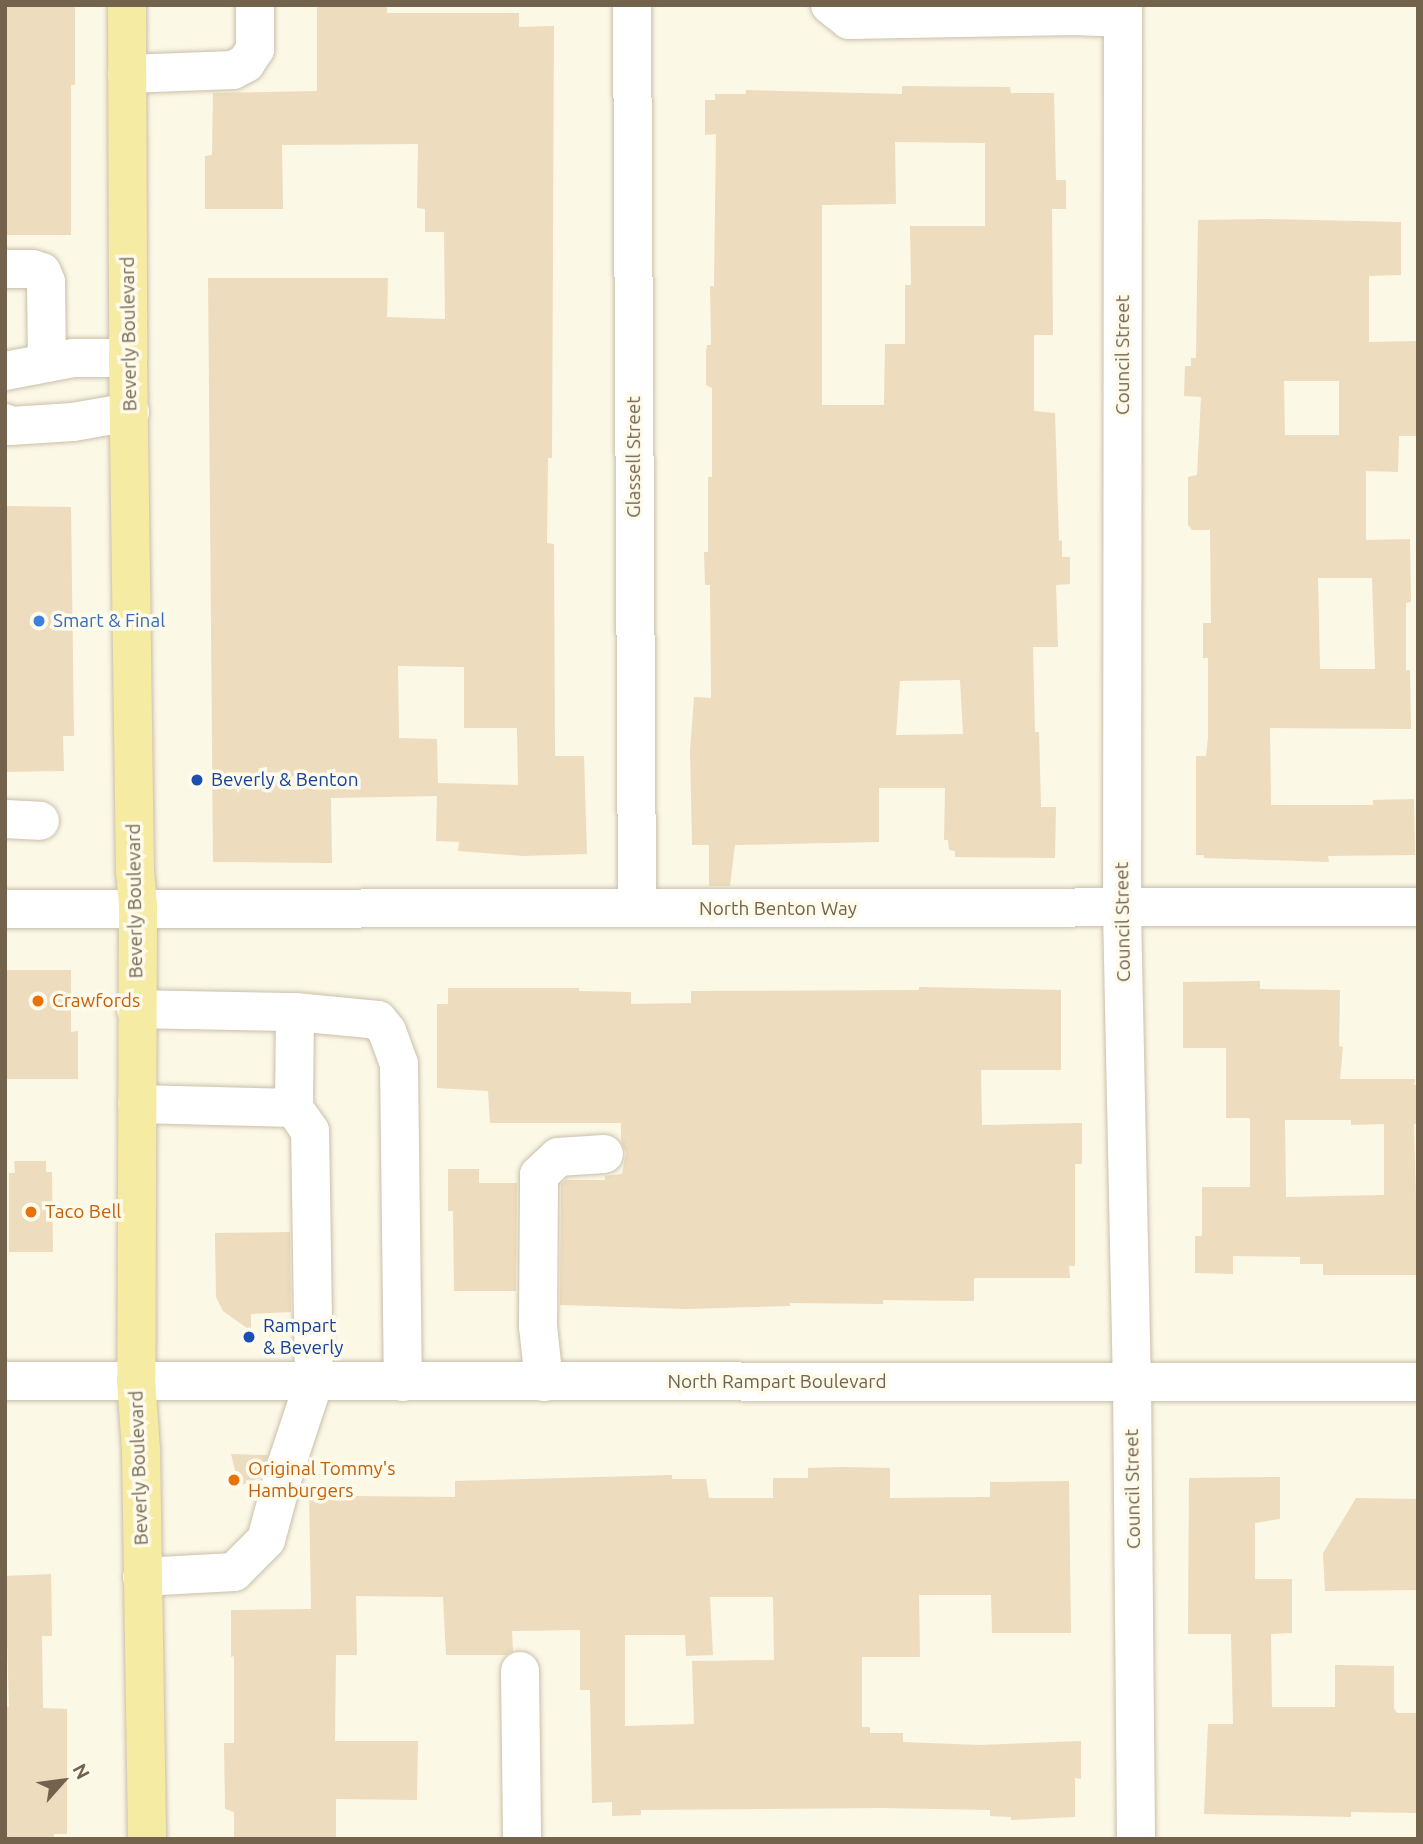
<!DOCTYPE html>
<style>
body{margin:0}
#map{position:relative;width:1423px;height:1844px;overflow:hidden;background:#fbf8e6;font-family:Ubuntu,sans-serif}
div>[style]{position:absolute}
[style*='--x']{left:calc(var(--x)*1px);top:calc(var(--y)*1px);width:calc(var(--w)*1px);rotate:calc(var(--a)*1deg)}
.building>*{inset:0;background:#eddcbd}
.roads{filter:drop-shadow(0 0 2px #c9bfaa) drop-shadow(0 0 2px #c9bfaa)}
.minor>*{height:38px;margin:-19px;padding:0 19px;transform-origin:19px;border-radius:19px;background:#fff}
.major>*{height:38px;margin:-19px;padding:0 19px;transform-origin:19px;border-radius:19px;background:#f6eba2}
.dots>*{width:19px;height:19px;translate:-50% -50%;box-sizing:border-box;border:4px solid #fefbec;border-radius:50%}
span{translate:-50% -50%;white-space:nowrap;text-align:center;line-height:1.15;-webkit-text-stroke:7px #fefbec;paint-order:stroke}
.street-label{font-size:19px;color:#73634c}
.shop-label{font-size:19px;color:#366cbe}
.left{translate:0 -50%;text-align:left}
.transit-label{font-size:19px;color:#164399}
.food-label{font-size:19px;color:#c56008}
.frame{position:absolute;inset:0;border:7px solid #73634c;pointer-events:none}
.north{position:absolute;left:28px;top:1746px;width:70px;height:70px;-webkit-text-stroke:5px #fefbec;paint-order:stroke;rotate:62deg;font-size:19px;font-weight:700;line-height:28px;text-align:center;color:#73634c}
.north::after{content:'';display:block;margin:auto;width:24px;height:32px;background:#73634c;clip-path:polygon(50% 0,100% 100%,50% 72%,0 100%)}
</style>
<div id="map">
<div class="building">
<i style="clip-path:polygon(5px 5px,75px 5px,75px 85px,71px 85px,71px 235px,5px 235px)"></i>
<i style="clip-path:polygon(evenodd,317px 5px,387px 5px,387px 13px,519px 13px,519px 27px,554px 26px,552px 458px,548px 458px,547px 543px,554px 544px,555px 756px,584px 756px,587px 854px,523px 856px,458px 851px,459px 842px,436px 841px,437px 796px,331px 798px,332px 863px,213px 862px,208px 278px,388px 278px,387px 317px,445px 319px,444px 232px,425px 232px,425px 209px,417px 208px,418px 144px,282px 145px,283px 209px,205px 209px,205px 156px,212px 155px,213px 93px,317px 91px,317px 5px,398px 666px,464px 667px,464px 728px,517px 728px,518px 785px,438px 783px,438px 785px,437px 739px,399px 738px,398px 666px)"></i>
<i style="clip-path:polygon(evenodd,902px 86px,1010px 87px,1011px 93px,1054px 93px,1056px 180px,1066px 180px,1066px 209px,1052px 209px,1053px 335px,1034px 335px,1034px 411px,1055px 413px,1059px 541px,1062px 540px,1062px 557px,1070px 557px,1070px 584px,1056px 585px,1058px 647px,1033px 647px,1035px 732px,1039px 732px,1041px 807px,1056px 807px,1055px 858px,955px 857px,955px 851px,949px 850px,948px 840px,944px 840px,945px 788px,879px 788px,879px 842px,735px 845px,730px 886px,709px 886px,709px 845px,692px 845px,690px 751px,694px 697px,711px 698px,710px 585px,705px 585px,704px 552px,708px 552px,708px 477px,712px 477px,712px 388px,706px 385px,706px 351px,707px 345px,711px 345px,710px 286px,714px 286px,716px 134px,705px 135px,705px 100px,715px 100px,715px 94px,746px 94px,746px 90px,902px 94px,902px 86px,895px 142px,985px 143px,985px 226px,910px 226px,911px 285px,905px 285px,905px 344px,885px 344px,884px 405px,822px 405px,822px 205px,896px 204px,895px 142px,902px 86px,960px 680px,963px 734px,896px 735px,900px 681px,960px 680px)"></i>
<i style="clip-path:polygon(evenodd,1267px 219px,1401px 222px,1401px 275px,1369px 276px,1369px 342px,1418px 341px,1418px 436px,1399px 436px,1398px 472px,1366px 471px,1366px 540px,1410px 539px,1411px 602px,1406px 603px,1406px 670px,1410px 670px,1411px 729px,1270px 728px,1271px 805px,1373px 805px,1373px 800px,1414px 799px,1415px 855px,1328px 856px,1329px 862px,1204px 858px,1204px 855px,1196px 855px,1196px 756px,1206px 756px,1208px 738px,1208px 658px,1203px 658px,1203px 623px,1211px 623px,1210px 530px,1192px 530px,1188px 525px,1188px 477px,1197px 475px,1201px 397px,1184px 396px,1185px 366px,1191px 366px,1191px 358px,1196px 358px,1198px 220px,1267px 219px,1284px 381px,1339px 381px,1339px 435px,1285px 435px,1284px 381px,1267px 219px,1318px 578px,1372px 578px,1375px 669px,1320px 669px,1318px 578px)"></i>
<i style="clip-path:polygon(5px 506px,71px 507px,74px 736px,63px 736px,64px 771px,5px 772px)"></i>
<i style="clip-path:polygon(5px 970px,71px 970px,71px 1032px,78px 1031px,78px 1079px,5px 1079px)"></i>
<i style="clip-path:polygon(evenodd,1260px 981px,1260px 989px,1340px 990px,1339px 1046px,1343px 1047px,1340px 1079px,1415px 1079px,1414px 1085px,1418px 1085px,1418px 1124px,1414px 1124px,1418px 1275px,1323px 1275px,1323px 1264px,1300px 1264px,1300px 1257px,1233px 1256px,1233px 1274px,1195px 1273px,1195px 1236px,1202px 1236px,1202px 1187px,1250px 1187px,1250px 1118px,1226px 1118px,1226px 1048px,1183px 1048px,1183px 982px,1260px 981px,1285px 1120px,1351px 1120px,1351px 1125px,1384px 1124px,1384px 1195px,1286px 1197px,1285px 1120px)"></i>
<i style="clip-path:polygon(919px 987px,1061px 990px,1061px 1070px,981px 1070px,982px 1125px,1082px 1123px,1082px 1164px,1075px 1164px,1075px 1266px,1069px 1266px,1070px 1278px,974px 1278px,974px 1301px,883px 1300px,883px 1304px,790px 1303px,790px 1306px,686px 1309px,560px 1305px,561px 1184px,566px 1180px,605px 1180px,605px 1176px,622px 1174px,626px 1153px,621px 1141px,621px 1123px,490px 1123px,488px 1091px,437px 1088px,437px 1004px,448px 1004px,448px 988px,579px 988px,579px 991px,631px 992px,631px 1004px,691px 1003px,691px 991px,919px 990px)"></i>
<i style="clip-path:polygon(14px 1161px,46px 1161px,46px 1172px,52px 1172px,53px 1252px,9px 1252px,9px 1173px,15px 1173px)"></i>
<i style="clip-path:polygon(448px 1169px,479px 1169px,479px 1183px,517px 1183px,516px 1291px,454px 1291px,453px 1211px,448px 1211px)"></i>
<i style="clip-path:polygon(290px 1232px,291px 1312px,251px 1314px,251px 1331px,223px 1311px,216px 1297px,215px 1233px)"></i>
<i style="clip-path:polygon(231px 1454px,267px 1455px,260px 1478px,239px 1486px)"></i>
<i style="clip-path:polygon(evenodd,842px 1467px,890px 1468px,890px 1498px,990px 1497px,990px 1482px,1069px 1481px,1071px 1633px,992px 1633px,991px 1595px,919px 1595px,920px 1657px,862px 1657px,862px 1727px,870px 1727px,870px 1733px,903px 1733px,903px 1742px,979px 1745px,1081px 1741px,1081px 1779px,1075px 1778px,1075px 1817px,1011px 1820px,1011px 1817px,990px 1816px,990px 1810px,883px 1808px,641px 1810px,641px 1815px,612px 1816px,612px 1802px,592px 1803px,590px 1690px,580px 1690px,580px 1630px,512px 1631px,513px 1651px,506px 1655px,446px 1655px,443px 1597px,356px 1596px,357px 1655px,336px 1655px,335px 1741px,418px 1741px,417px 1800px,336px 1799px,336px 1839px,234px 1839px,234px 1812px,225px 1809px,224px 1743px,234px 1743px,234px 1656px,231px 1657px,231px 1610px,311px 1609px,309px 1489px,352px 1488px,353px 1496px,455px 1497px,455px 1481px,672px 1475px,672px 1479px,706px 1479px,709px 1498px,773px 1498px,773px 1478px,808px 1478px,808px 1468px,842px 1467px,710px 1597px,773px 1597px,774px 1660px,692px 1661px,694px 1724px,625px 1726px,625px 1635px,685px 1635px,686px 1656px,713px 1655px,710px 1597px)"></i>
<i style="clip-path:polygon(1280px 1477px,1280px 1519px,1255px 1523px,1255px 1579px,1292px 1579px,1292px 1633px,1271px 1634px,1272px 1707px,1335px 1707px,1335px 1665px,1394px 1666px,1394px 1708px,1397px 1713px,1418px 1713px,1418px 1813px,1351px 1812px,1351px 1817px,1204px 1814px,1208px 1724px,1233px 1724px,1231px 1634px,1188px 1634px,1189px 1478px)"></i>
<i style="clip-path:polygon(1356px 1498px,1418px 1499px,1418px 1590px,1325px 1591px,1323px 1553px)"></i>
<i style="clip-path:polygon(51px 1574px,52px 1636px,42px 1636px,43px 1708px,67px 1709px,67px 1834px,54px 1834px,54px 1839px,5px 1839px,5px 1707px,9px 1707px,5px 1576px)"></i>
</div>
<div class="roads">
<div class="minor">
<i style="--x:632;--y:5;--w:903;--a:89.68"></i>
<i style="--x:830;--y:5;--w:24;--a:38"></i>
<i style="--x:849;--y:20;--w:226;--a:-1"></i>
<i style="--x:1075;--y:16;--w:48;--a:2.4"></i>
<i style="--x:1123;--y:5;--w:905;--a:90.06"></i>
<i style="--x:1122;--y:910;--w:472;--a:88.8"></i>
<i style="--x:1132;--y:1382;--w:457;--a:89.5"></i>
<i style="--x:127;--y:74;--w:106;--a:-2.2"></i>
<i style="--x:233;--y:70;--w:15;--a:-28"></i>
<i style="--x:246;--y:63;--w:17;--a:-57"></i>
<i style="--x:255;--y:49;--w:44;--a:-90"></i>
<i style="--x:5;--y:269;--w:27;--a:0"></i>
<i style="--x:32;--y:269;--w:10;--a:17"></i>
<i style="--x:42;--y:272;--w:11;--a:68"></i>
<i style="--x:46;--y:282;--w:81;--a:89.3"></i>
<i style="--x:5;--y:371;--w:69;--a:-10.8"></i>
<i style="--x:73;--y:358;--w:55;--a:0"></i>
<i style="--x:5;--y:423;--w:6;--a:31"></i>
<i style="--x:10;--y:426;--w:63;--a:-3.6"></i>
<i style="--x:73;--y:422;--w:58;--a:-10"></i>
<i style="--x:5;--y:819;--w:35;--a:3"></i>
<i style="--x:5;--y:909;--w:1413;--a:-0.08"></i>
<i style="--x:136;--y:1009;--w:159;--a:1.1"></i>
<i style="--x:295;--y:1012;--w:96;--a:90.6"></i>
<i style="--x:294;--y:1108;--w:157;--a:-178.5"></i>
<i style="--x:295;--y:1012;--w:83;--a:5.5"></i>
<i style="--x:378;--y:1020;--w:14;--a:51"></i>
<i style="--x:387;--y:1031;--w:35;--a:70"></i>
<i style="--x:399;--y:1064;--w:318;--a:89.3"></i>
<i style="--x:5;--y:1381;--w:1413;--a:0.04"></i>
<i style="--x:544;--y:1382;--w:56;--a:-96.1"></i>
<i style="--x:538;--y:1326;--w:151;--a:-89.6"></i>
<i style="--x:539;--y:1175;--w:26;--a:-43"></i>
<i style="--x:558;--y:1157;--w:46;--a:-3.7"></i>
<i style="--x:142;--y:1577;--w:92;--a:-3.1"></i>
<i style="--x:234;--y:1572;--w:45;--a:-45"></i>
<i style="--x:266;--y:1540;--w:77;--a:-74.9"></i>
<i style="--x:286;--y:1466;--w:89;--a:-71.6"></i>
<i style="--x:314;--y:1382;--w:251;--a:-90.9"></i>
<i style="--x:310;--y:1131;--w:28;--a:-125"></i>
<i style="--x:520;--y:1671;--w:168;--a:89.3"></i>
</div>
<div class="major">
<i style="--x:127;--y:5;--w:353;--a:89.8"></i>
<i style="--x:128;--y:358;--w:513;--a:89.22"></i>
<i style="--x:135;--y:871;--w:37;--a:85"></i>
<i style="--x:138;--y:908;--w:472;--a:90.2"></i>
<i style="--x:136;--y:1380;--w:70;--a:85.9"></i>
<i style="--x:141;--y:1450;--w:389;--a:89.1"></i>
</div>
</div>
<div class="dots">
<i style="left:39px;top:621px;background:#3f7fe0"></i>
<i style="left:197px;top:780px;background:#1a4fb4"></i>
<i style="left:38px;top:1001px;background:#e8710a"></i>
<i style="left:31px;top:1212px;background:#e8710a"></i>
<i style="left:249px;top:1337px;background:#1a4fb4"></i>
<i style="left:234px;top:1480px;background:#e8710a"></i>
</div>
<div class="street-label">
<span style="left:129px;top:334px;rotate:-91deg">Beverly Boulevard</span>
<span style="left:1123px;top:355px;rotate:-90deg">Council Street</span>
<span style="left:634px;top:457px;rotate:-90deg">Glassell Street</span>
<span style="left:135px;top:901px;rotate:-91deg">Beverly Boulevard</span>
<span style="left:778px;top:909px">North Benton Way</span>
<span style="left:1123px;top:922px;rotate:-91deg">Council Street</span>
<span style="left:777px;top:1382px">North Rampart Boulevard</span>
<span style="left:139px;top:1468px;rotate:-92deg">Beverly Boulevard</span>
<span style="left:1133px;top:1489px;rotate:-91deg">Council Street</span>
</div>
<div class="shop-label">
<span class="left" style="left:53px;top:621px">Smart &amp; Final</span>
</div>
<div class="transit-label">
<span class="left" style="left:211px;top:780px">Beverly &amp; Benton</span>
<span class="left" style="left:263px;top:1337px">Rampart<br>&amp; Beverly</span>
</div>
<div class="food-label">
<span class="left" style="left:52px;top:1001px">Crawfords</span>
<span class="left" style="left:45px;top:1212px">Taco Bell</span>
<span class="left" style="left:248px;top:1480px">Original Tommy's<br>Hamburgers</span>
</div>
<div class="frame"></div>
<div class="north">N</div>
</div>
